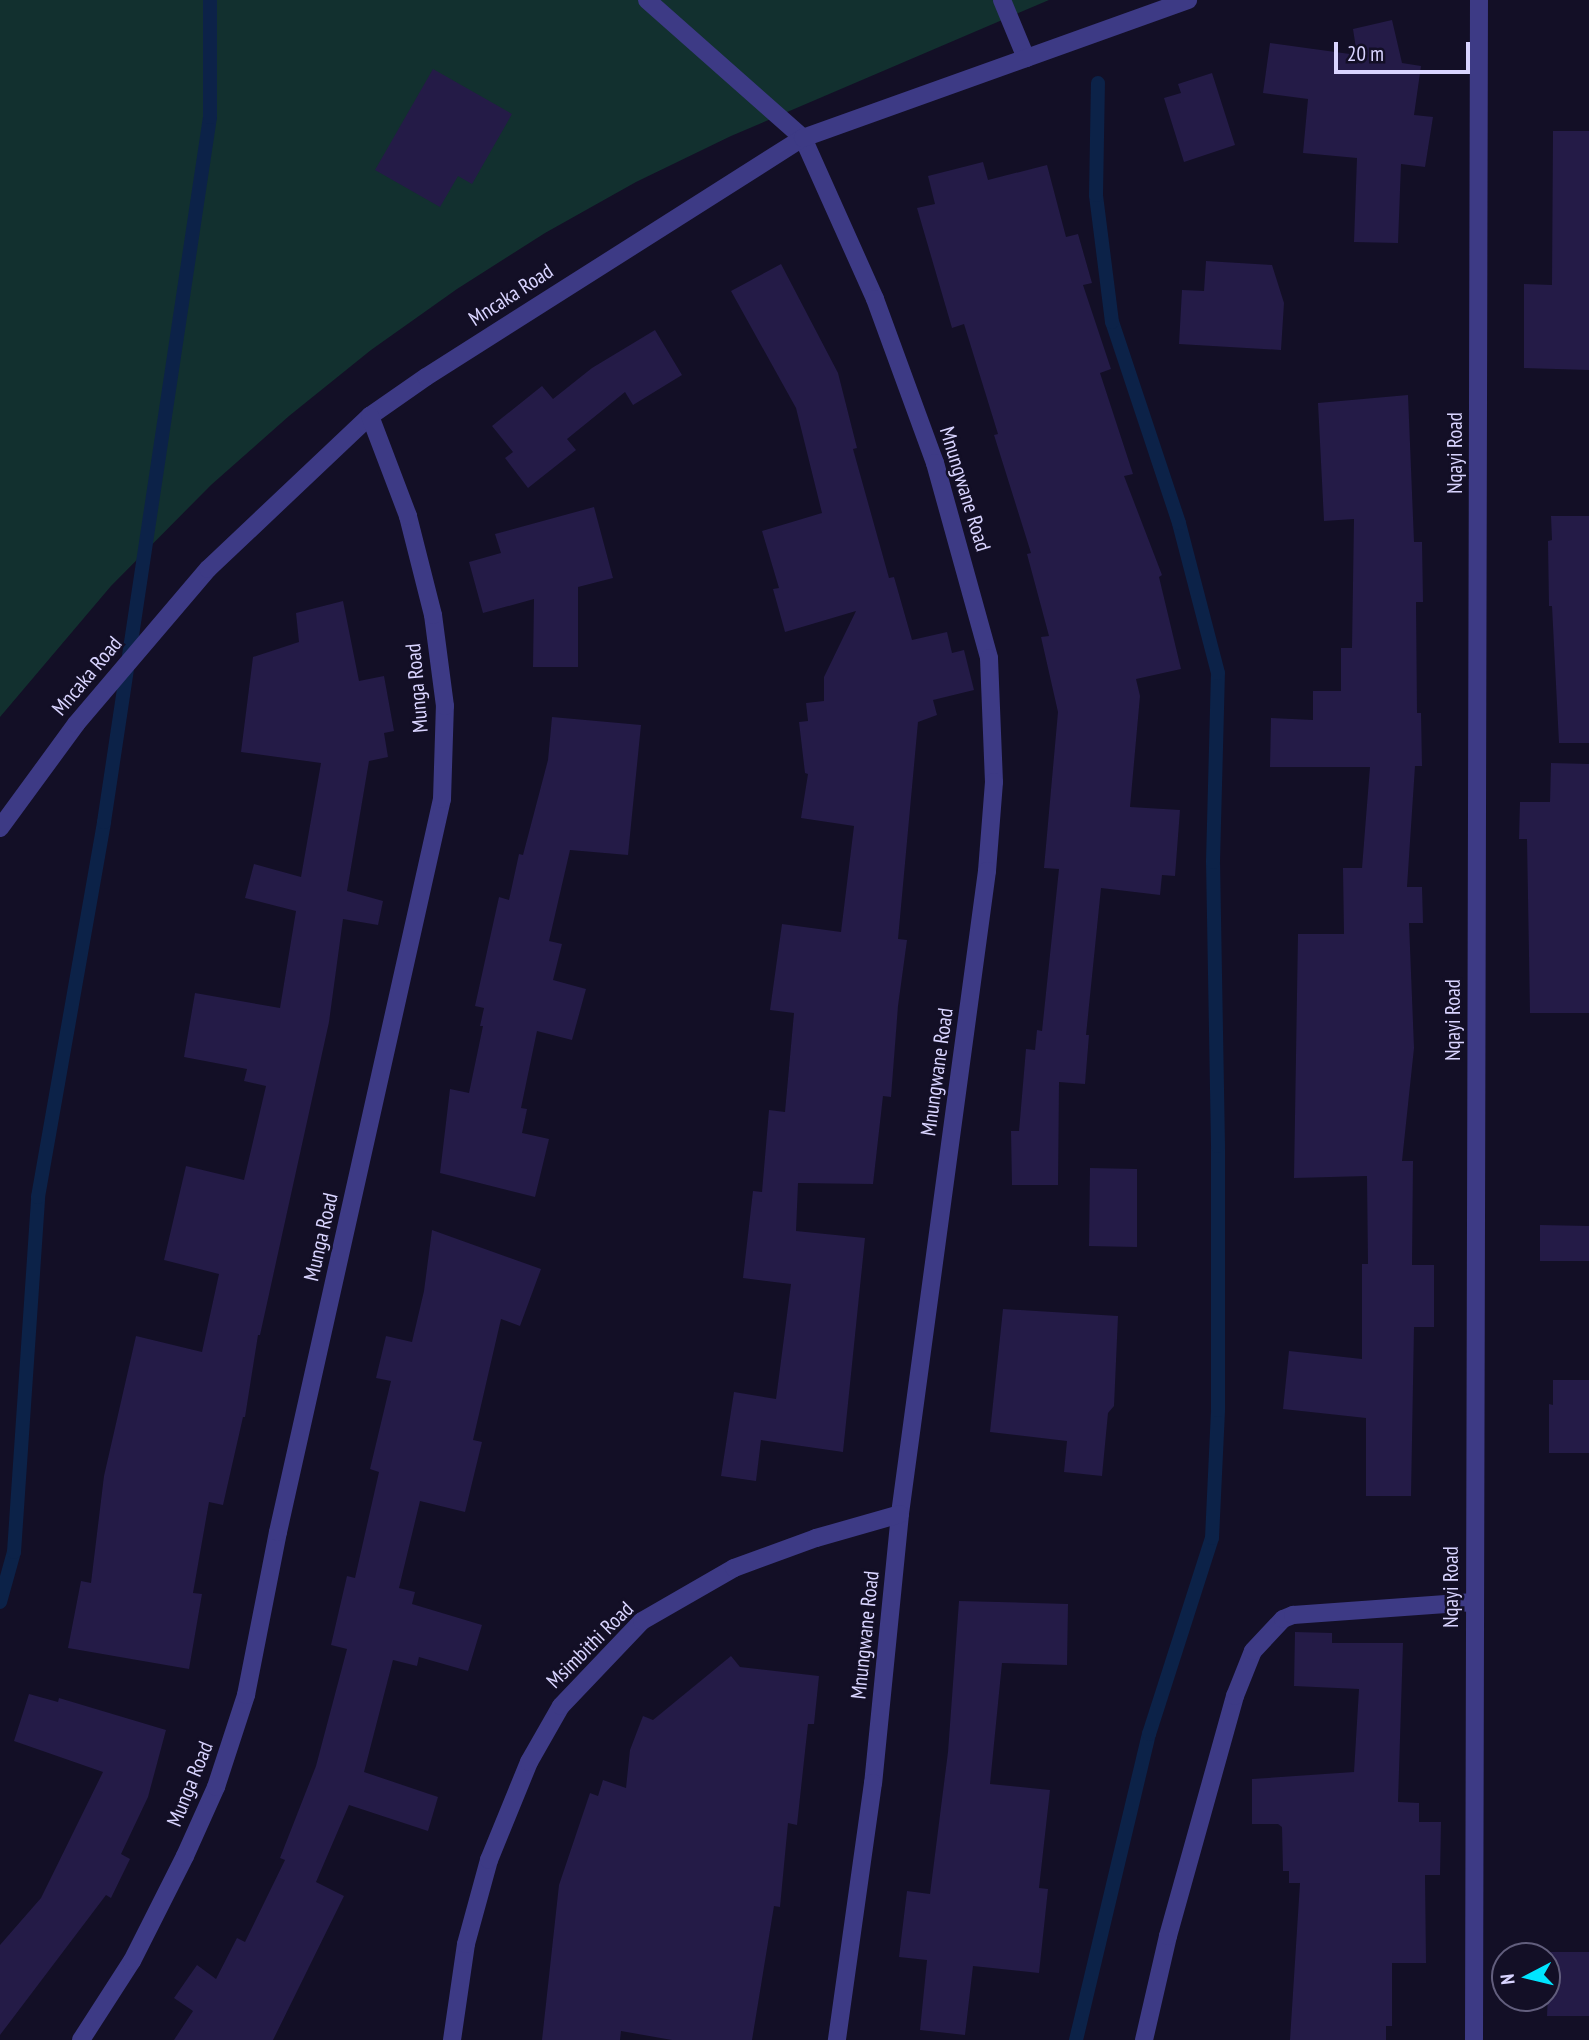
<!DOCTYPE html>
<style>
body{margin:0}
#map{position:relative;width:1589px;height:2040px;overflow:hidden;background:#130f26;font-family:"PT Sans Narrow",sans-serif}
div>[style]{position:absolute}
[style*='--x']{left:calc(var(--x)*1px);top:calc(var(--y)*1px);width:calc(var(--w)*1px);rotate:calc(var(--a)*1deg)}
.green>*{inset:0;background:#12302f}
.stream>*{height:14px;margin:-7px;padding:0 7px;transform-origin:7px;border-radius:7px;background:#0c2248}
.building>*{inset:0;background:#241b47}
.minor>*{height:18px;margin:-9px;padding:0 9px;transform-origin:9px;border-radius:9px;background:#3d3a85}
span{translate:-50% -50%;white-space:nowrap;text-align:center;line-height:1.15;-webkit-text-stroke:5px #130f26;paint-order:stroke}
.street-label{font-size:21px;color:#d9d4ff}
.north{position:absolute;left:1491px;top:1942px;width:70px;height:70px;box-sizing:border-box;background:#130f26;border:2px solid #625e7d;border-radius:50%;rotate:263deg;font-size:19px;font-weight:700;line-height:28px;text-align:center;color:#d9d4ff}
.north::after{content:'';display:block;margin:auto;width:24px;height:32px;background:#00e5ff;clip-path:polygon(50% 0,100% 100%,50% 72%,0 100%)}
.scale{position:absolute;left:1334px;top:42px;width:136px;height:32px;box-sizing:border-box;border:4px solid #d9d4ff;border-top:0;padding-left:9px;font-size:21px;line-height:24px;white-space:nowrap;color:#d9d4ff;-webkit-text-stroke:5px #130f26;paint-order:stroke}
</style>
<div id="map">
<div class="green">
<i style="clip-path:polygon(0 0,1049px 0,731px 136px,636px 182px,545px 233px,457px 289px,371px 350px,289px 416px,211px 485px,111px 586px,0 717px)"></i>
</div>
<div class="stream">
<i style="--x:0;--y:1602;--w:52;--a:-74.4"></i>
<i style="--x:14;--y:1552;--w:356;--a:-86.1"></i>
<i style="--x:38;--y:1197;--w:381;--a:-80"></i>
<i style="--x:104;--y:822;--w:713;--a:-81.45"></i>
<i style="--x:210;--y:117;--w:117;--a:-90"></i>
<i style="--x:1076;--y:2040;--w:315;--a:-76.6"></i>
<i style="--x:1149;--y:1734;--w:206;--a:-72.2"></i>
<i style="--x:1212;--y:1538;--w:128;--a:-87.3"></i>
<i style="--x:1218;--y:1410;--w:264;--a:-90"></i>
<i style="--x:1218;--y:1146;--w:284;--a:-91"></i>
<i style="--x:1213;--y:862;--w:189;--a:-88.5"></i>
<i style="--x:1218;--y:673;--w:155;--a:-104.6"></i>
<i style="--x:1179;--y:523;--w:212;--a:-108.4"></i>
<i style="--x:1112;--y:322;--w:128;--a:-97.2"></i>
<i style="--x:1096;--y:195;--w:112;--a:-89"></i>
</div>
<div class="building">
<i style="clip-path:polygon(1392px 20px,1402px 63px,1421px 66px,1414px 115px,1433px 117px,1425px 167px,1401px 164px,1398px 243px,1354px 242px,1357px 158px,1303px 153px,1308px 99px,1263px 93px,1270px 43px,1357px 55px,1353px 29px)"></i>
<i style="clip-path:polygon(433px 69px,512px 114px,472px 184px,458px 176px,440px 207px,375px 170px)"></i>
<i style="clip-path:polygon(1212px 73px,1235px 145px,1184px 162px,1164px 98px,1181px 93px,1178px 84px)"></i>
<i style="clip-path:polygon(1553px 131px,1589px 131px,1589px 370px,1524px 368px,1524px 284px,1552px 285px)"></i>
<i style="clip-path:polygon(983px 162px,988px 180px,1047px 165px,1066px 237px,1078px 234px,1092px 283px,1083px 285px,1111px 369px,1100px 373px,1133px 474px,1124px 476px,1162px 575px,1159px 577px,1181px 669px,1136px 679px,1140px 696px,1130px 807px,1180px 810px,1175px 876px,1162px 875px,1160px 895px,1101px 888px,1086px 1035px,1089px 1035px,1085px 1084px,1059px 1082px,1058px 1185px,1012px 1185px,1011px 1131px,1019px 1131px,1026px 1049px,1035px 1050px,1037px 1030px,1042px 1031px,1059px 869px,1044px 868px,1058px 712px,1041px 637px,1049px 636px,1027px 554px,1031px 553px,994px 435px,998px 434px,964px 324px,952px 328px,917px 208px,935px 204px,928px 176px)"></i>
<i style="clip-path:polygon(1206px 261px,1272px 265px,1284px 303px,1281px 350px,1179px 344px,1182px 290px,1204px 291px)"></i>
<i style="clip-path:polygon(781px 264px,838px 373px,857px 448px,853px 449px,889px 578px,894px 577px,912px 640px,947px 632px,952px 653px,964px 650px,974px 690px,933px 700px,937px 715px,918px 722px,898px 939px,907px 940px,898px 1006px,891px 1097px,883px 1096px,873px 1184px,798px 1183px,796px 1231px,865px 1238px,843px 1452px,761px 1440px,756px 1481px,721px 1476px,734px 1392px,776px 1399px,791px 1284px,743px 1278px,753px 1191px,762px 1192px,769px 1110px,785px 1112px,794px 1013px,770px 1010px,782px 924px,841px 932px,854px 826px,801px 818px,808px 774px,805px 773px,799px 722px,808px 721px,806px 703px,824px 701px,824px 677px,856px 611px,785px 632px,773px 589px,779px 588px,762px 531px,822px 513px,796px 408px,731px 291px)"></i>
<i style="clip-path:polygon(655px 330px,682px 375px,633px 405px,625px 392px,567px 439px,576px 450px,528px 488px,505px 458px,513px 452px,492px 426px,542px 386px,553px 399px,592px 368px)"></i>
<i style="clip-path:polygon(1408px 395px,1414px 542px,1422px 542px,1423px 602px,1416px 602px,1417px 713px,1421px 713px,1422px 766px,1415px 766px,1407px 887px,1422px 887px,1423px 923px,1409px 923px,1414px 1048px,1402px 1161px,1413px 1161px,1412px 1265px,1434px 1265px,1434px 1327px,1414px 1327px,1411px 1496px,1366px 1496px,1366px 1418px,1283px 1409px,1289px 1351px,1362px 1359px,1362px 1264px,1368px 1264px,1367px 1176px,1294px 1178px,1298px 934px,1344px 934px,1343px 868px,1362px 868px,1370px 767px,1270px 767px,1271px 718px,1313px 720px,1313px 691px,1341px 691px,1341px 648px,1352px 648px,1354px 519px,1324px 521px,1318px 403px)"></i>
<i style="clip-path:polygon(594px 507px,613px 578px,578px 587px,578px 667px,533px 667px,534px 599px,483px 613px,469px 562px,501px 553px,495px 534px)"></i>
<i style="clip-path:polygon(1551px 516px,1589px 516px,1589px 743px,1559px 743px,1552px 606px,1549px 606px,1548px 541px,1552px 540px)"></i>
<i style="clip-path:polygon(343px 601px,359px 681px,384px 676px,394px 731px,384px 733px,388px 757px,369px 761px,347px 891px,383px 901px,378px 925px,343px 919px,329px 1022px,260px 1335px,258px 1335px,245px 1417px,243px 1417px,223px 1505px,209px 1502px,193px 1593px,202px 1594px,189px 1669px,68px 1648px,81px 1581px,91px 1583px,104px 1476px,136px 1336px,202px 1352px,219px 1274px,164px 1260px,186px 1166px,244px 1180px,266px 1086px,244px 1081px,247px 1069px,184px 1057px,195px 993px,280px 1008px,296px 911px,245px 898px,254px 864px,301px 877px,321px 763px,241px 752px,253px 657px,299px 642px,296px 613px)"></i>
<i style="clip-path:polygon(552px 717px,641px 725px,628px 855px,570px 850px,549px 941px,562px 944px,553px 980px,586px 989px,572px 1040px,537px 1031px,521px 1108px,527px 1109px,522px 1133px,549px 1139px,535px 1197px,440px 1173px,450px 1089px,469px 1093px,483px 1026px,480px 1026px,484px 1008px,475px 1006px,499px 897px,509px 900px,519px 854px,523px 855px,548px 760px)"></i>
<i style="clip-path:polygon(1551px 763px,1589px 764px,1589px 1013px,1530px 1013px,1527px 839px,1519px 839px,1520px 802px,1550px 802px)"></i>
<i style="clip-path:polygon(1090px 1168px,1137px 1169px,1137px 1247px,1089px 1246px)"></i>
<i style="clip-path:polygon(1540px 1225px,1589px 1226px,1589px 1261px,1540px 1261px)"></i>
<i style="clip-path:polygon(432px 1230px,541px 1269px,520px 1326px,501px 1319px,473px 1440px,482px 1442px,465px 1512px,420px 1501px,399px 1588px,415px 1592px,412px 1604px,482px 1625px,468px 1671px,419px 1657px,417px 1666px,393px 1660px,364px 1772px,438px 1797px,428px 1831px,349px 1805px,316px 1882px,344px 1896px,273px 2040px,174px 2040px,193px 2011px,174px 1998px,197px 1965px,216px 1979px,237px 1938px,245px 1942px,285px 1860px,280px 1858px,316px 1766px,347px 1649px,331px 1645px,347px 1576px,355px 1578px,379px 1472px,370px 1469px,391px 1381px,376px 1378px,386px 1336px,412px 1342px,424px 1291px)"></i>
<i style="clip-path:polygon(1003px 1309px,1118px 1316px,1114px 1406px,1108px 1413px,1102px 1476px,1064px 1472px,1067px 1441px,990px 1432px)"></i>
<i style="clip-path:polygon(1553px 1380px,1589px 1380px,1589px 1453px,1549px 1453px,1549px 1404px,1553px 1405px)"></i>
<i style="clip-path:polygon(959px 1601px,1068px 1604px,1067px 1665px,1002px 1663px,990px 1784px,1050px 1790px,1039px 1888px,1048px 1889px,1039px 1973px,973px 1966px,965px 2035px,920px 2030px,927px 1960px,899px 1957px,907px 1891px,930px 1894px,948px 1752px)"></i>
<i style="clip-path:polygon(1295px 1632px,1332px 1633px,1332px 1643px,1403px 1643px,1398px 1802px,1419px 1803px,1419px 1822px,1441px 1822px,1440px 1875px,1425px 1875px,1426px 1963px,1392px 1963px,1392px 2026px,1386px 2026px,1386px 2040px,1290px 2040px,1300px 1883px,1289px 1883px,1289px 1871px,1283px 1871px,1282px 1827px,1278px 1824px,1252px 1824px,1252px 1779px,1354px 1772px,1359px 1689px,1294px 1686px)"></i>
<i style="clip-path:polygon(731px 1656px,740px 1667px,819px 1676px,814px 1724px,808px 1724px,797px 1825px,788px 1823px,780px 1907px,774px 1906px,752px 2040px,672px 2040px,621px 2031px,620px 2040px,542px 2040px,559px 1885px,590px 1793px,598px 1796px,603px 1780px,626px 1788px,630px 1750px,643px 1716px,653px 1720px)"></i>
<i style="clip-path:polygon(29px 1694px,58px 1702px,59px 1698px,166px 1730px,148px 1797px,121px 1854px,130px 1859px,111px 1898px,106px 1895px,0 2035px,0 1945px,41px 1898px,103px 1772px,14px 1741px)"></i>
<i style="clip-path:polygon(1550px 1952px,1589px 1952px,1589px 2016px,1547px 2016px)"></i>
</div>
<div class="minor">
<i style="--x:647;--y:0;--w:208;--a:41.5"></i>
<i style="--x:803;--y:138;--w:176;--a:65.9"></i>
<i style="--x:875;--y:299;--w:175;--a:69.9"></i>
<i style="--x:935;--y:463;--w:202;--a:74.5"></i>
<i style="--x:989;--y:658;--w:124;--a:87.7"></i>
<i style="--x:994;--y:782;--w:89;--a:94.5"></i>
<i style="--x:987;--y:871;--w:649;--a:97.71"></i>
<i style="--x:900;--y:1514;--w:270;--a:95.7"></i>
<i style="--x:873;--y:1783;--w:260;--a:98"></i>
<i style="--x:1002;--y:0;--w:63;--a:67.5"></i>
<i style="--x:0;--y:828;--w:129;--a:-53.8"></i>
<i style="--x:76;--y:724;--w:204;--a:-49.6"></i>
<i style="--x:208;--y:569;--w:223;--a:-43.4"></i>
<i style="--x:370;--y:416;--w:68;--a:-34.9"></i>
<i style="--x:426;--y:377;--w:446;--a:-32.4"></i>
<i style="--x:803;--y:138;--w:409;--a:-19.7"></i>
<i style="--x:81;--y:2040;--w:94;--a:-57.2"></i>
<i style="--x:132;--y:1961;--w:118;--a:-63.2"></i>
<i style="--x:185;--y:1856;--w:76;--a:-65.8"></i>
<i style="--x:216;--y:1787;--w:97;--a:-71.9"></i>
<i style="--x:246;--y:1695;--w:166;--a:-78.9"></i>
<i style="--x:278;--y:1532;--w:751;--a:-77.39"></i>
<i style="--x:442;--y:799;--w:93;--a:-88.2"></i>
<i style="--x:445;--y:706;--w:92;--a:-97.5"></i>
<i style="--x:433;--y:615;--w:102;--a:-104.2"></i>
<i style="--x:408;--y:516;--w:107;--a:-110.8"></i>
<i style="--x:452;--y:2040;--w:97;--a:-81.7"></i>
<i style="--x:466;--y:1944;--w:87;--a:-74.7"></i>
<i style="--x:489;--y:1860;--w:106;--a:-67.8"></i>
<i style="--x:529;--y:1762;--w:64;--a:-60.3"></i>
<i style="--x:561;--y:1706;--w:117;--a:-46.4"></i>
<i style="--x:642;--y:1621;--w:106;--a:-29.9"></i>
<i style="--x:734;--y:1568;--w:87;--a:-20.1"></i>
<i style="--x:816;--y:1538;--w:87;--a:-15.9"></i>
<i style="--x:1144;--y:2040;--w:107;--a:-77"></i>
<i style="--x:1168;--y:1936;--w:249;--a:-74.4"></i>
<i style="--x:1235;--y:1696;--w:48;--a:-68.2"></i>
<i style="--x:1253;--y:1651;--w:44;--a:-46.8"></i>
<i style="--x:1283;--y:1619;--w:11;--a:-22"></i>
<i style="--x:1293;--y:1615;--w:181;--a:-4.1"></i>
<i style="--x:1474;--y:2040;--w:2040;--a:-89.86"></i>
</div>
<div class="street-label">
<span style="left:511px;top:295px;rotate:-33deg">Mncaka Road</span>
<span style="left:1455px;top:453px;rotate:-90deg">Nqayi Road</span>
<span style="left:965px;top:489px;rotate:73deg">Mnungwane Road</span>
<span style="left:87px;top:676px;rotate:-50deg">Mncaka Road</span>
<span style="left:417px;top:688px;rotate:-95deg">Munga Road</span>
<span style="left:1453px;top:1020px;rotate:-90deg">Nqayi Road</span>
<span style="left:937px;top:1072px;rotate:-82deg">Mnungwane Road</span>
<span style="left:321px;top:1237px;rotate:-77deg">Munga Road</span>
<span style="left:1451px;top:1587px;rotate:-90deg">Nqayi Road</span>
<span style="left:865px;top:1635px;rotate:-84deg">Mnungwane Road</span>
<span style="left:590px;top:1645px;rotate:-45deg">Msimbithi Road</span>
<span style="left:190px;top:1784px;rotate:-68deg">Munga Road</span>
</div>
<div class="north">N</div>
<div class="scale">20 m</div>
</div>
